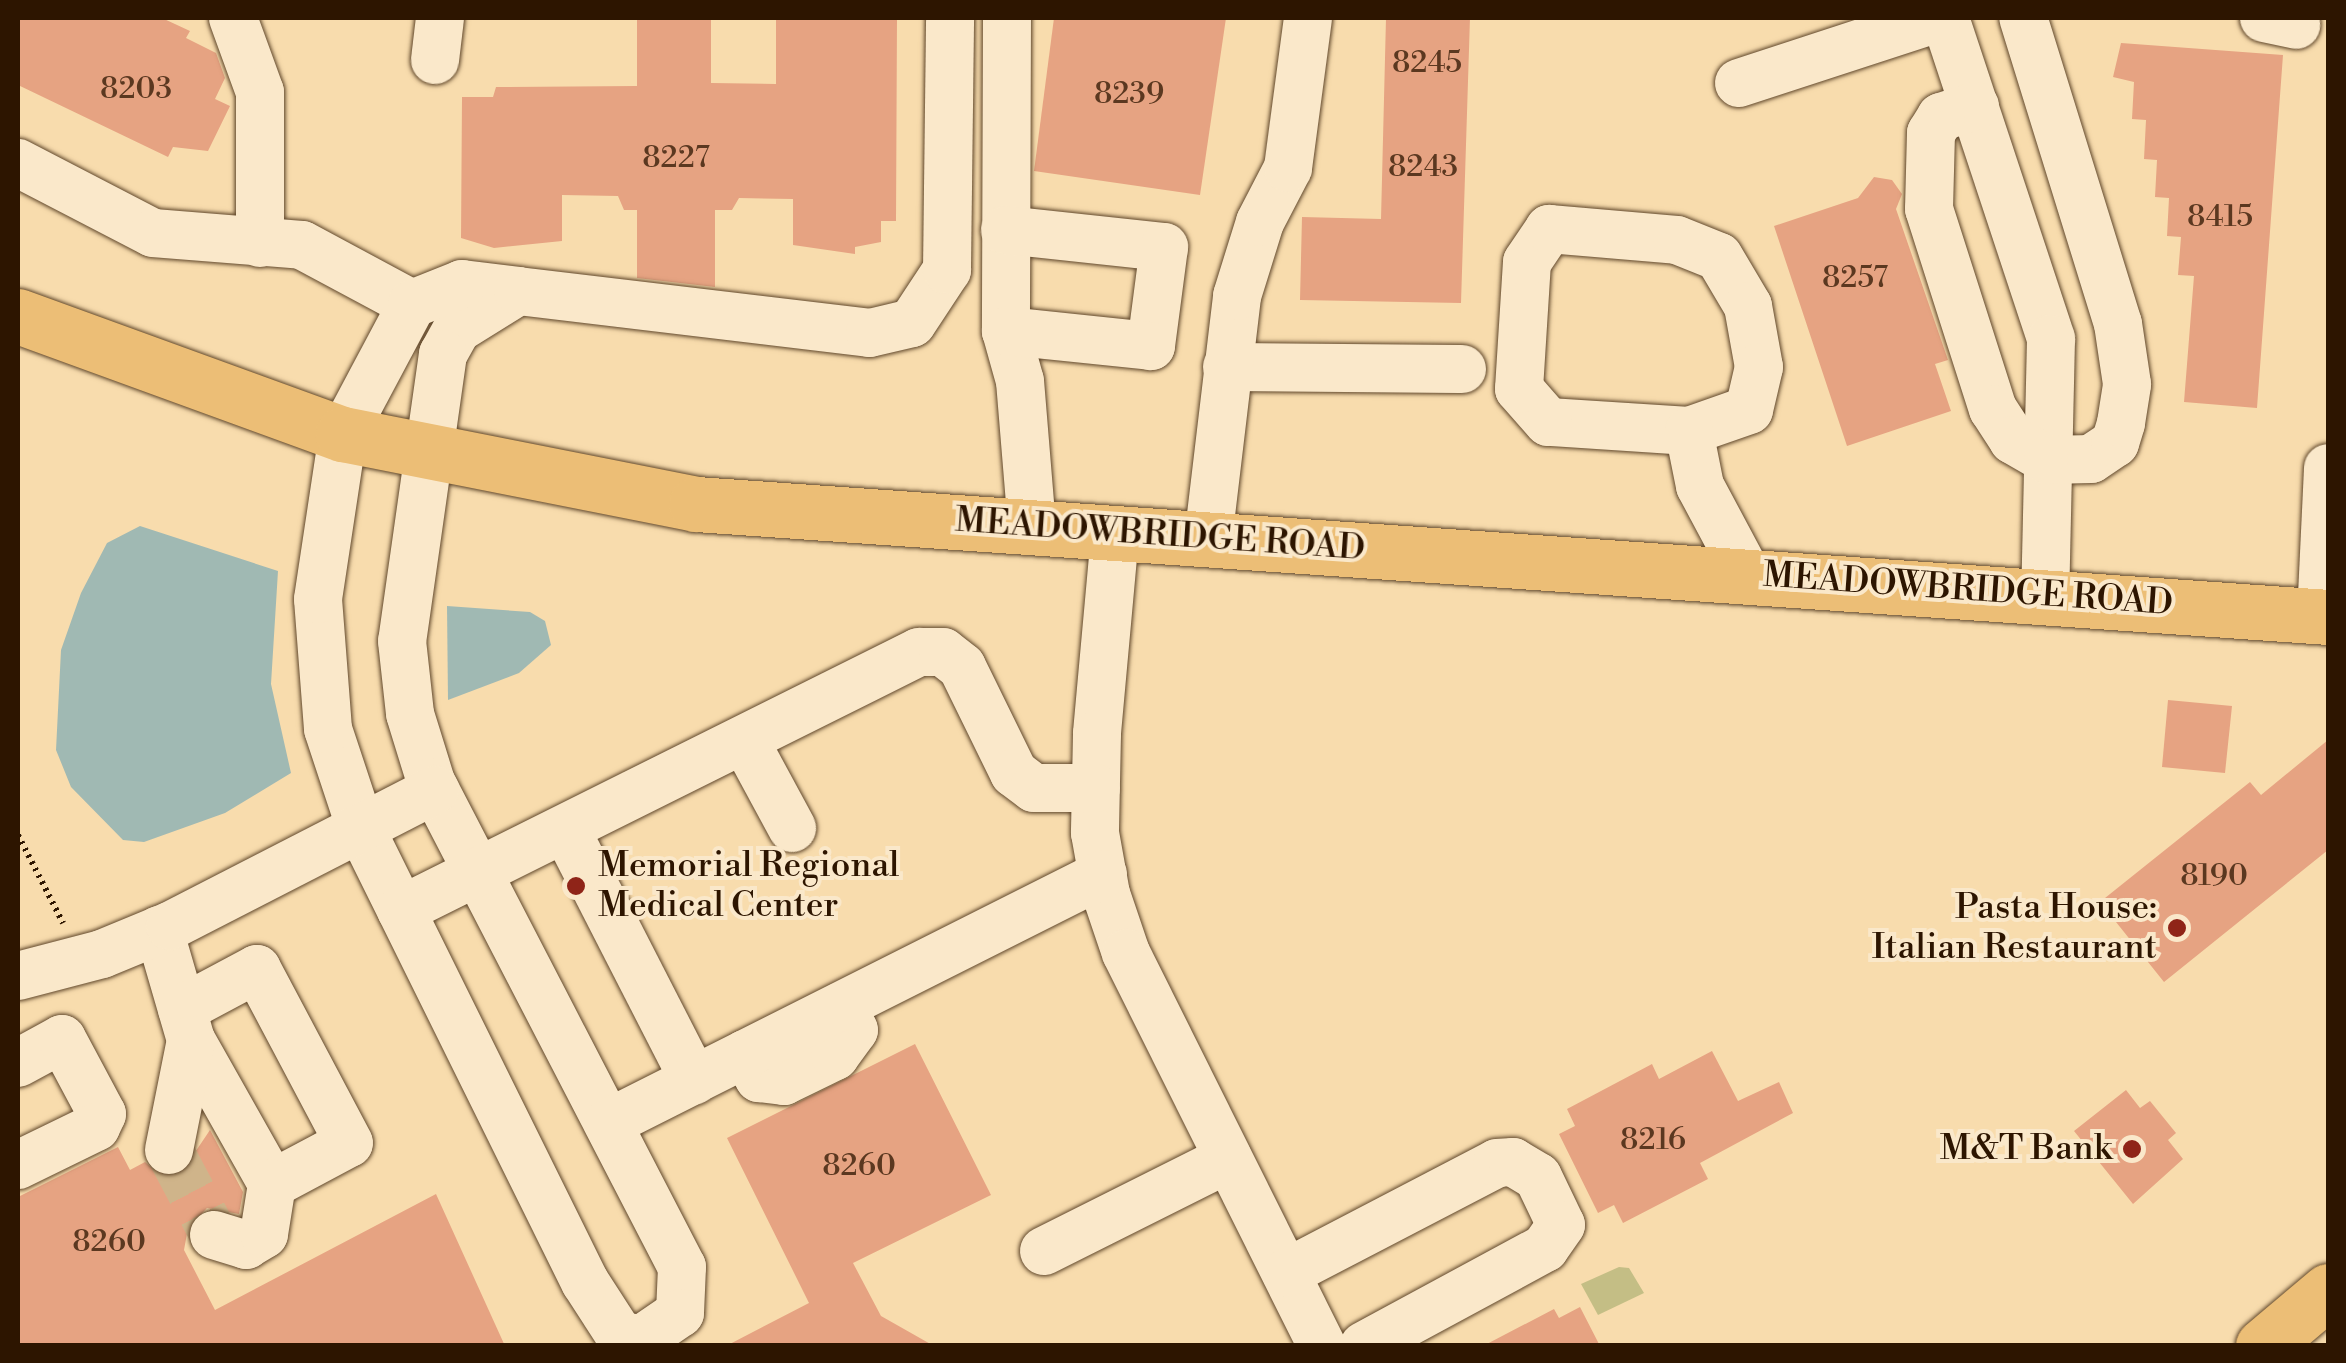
<!DOCTYPE html>
<style>
body{margin:0}
#map{position:relative;width:2346px;height:1363px;overflow:hidden;background:#f8dcad;font-family:"Libre Bodoni",serif}
div>[style]{position:absolute}
[style*='--x']{left:calc(var(--x)*1px);top:calc(var(--y)*1px);width:calc(var(--w)*1px);rotate:calc(var(--a)*1deg)}
.green>*{inset:0;background:#c4be85}
.water>*{inset:0;background:#a0b9b3}
.building>*{inset:0;background:#e6a382}
.minor-tunnel>*{height:48px;margin-top:-24px;transform-origin:0;background:repeating-linear-gradient(90deg,#cfb48a 0 48px,transparent 0 72px)}
.path>*{height:6px;margin-top:-3px;transform-origin:0;background:repeating-linear-gradient(90deg,#2d1500 0 2.5px,transparent 0 7.5px)}
.roads{filter:drop-shadow(0 0 2px #60472b) drop-shadow(0 0 2px #60472b)}
.minor>*{height:48px;margin:-24px;padding:0 24px;transform-origin:24px;border-radius:24px;background:#fae8ca}
.major>*{height:55px;margin:-27.5px;padding:0 27.5px;transform-origin:27.5px;border-radius:27.5px;background:#ecbe76}
.dots>*{width:28px;height:28px;translate:-50% -50%;box-sizing:border-box;border:5px solid #fae8ca;border-radius:50%}
span{translate:-50% -50%;white-space:nowrap;text-align:center;line-height:1.15;-webkit-text-stroke:8px #fae8ca;paint-order:stroke}
.number-label{font-size:30px;color:#5b3820}
.number-label span{-webkit-text-stroke-width:0}
.street-label{font-size:35px;color:#2d1500}
.poi-label{font-size:35px;color:#2d1500}
.left{translate:0 -50%;text-align:left}
.right{translate:-100% -50%;text-align:right}
.frame{position:absolute;inset:0;border:20px solid #2d1500;pointer-events:none}
</style>
<div id="map">
<div class="green">
<i style="clip-path:polygon(1619px 1267px,1629px 1268px,1644px 1293px,1598px 1315px,1581px 1284px)"></i>
</div>
<div class="water">
<i style="clip-path:polygon(140px 526px,278px 571px,271px 684px,291px 773px,225px 813px,144px 842px,123px 840px,71px 787px,56px 750px,61px 650px,81px 593px,107px 543px)"></i>
<i style="clip-path:polygon(447px 606px,530px 612px,545px 621px,551px 645px,519px 673px,448px 700px)"></i>
</div>
<div class="building">
<i style="clip-path:polygon(18px 18px,162px 18px,190px 31px,186px 38px,216px 53px,225px 78px,215px 99px,230px 106px,208px 151px,173px 147px,168px 157px,18px 85px)"></i>
<i style="clip-path:polygon(637px 18px,711px 18px,711px 83px,776px 84px,776px 18px,897px 18px,896px 221px,881px 221px,881px 242px,855px 247px,855px 254px,793px 245px,793px 199px,739px 198px,732px 210px,715px 210px,715px 287px,637px 278px,637px 210px,624px 210px,618px 196px,562px 195px,562px 241px,494px 248px,461px 238px,462px 97px,493px 97px,496px 87px,637px 86px)"></i>
<i style="clip-path:polygon(1054px 18px,1226px 18px,1200px 195px,1034px 171px)"></i>
<i style="clip-path:polygon(1386px 18px,1470px 18px,1461px 303px,1300px 300px,1302px 217px,1381px 219px)"></i>
<i style="clip-path:polygon(2121px 43px,2283px 55px,2257px 408px,2184px 402px,2194px 276px,2178px 275px,2181px 237px,2167px 236px,2169px 198px,2155px 197px,2157px 160px,2144px 159px,2146px 120px,2132px 119px,2134px 82px,2113px 77px)"></i>
<i style="clip-path:polygon(1874px 177px,1892px 180px,1902px 194px,1896px 209px,1948px 360px,1935px 364px,1951px 411px,1847px 446px,1774px 226px,1858px 198px)"></i>
<i style="clip-path:polygon(2168px 700px,2232px 706px,2225px 773px,2162px 767px)"></i>
<i style="clip-path:polygon(2328px 740px,2328px 850px,2164px 982px,2100px 902px,2250px 782px,2261px 795px)"></i>
<i style="clip-path:polygon(915px 1044px,991px 1195px,853px 1263px,881px 1316px,934px 1346px,726px 1346px,809px 1303px,727px 1138px)"></i>
<i style="clip-path:polygon(1712px 1051px,1738px 1101px,1779px 1082px,1793px 1113px,1700px 1163px,1708px 1179px,1623px 1223px,1614px 1205px,1598px 1213px,1559px 1134px,1575px 1126px,1567px 1109px,1652px 1064px,1659px 1079px)"></i>
<i style="clip-path:polygon(2126px 1090px,2140px 1108px,2150px 1101px,2176px 1133px,2168px 1140px,2183px 1159px,2133px 1204px,2074px 1131px)"></i>
<i style="clip-path:polygon(210px 1130px,243px 1192px,239px 1214px,207px 1208px,188px 1228px,184px 1250px,215px 1310px,436px 1194px,505px 1346px,18px 1346px,18px 1197px,118px 1147px,130px 1170px,145px 1162px,163px 1177px,179px 1176px)"></i>
<i style="clip-path:polygon(1580px 1307px,1600px 1346px,1483px 1346px,1554px 1309px,1559px 1318px)"></i>
</div>
<div class="minor-tunnel">
<i style="--x:169;--y:1150;--w:96;--a:62.1"></i>
</div>
<div class="path">
<i style="--x:18;--y:835;--w:99;--a:62.9"></i>
</div>
<div class="roads">
<div class="minor">
<i style="--x:233;--y:18;--w:79;--a:70"></i>
<i style="--x:260;--y:92;--w:151;--a:90"></i>
<i style="--x:1007;--y:18;--w:313;--a:90.2"></i>
<i style="--x:1006;--y:331;--w:52;--a:74.4"></i>
<i style="--x:1020;--y:381;--w:147;--a:85.3"></i>
<i style="--x:1945;--y:18;--w:338;--a:71.7"></i>
<i style="--x:2051;--y:339;--w:257;--a:91.3"></i>
<i style="--x:2264;--y:18;--w:33;--a:12"></i>
<i style="--x:435;--y:60;--w:42;--a:-83.2"></i>
<i style="--x:1739;--y:83;--w:209;--a:-18.1"></i>
<i style="--x:1975;--y:106;--w:36;--a:162"></i>
<i style="--x:1941;--y:117;--w:19;--a:122"></i>
<i style="--x:1931;--y:133;--w:76;--a:91.5"></i>
<i style="--x:1929;--y:209;--w:210;--a:72.3"></i>
<i style="--x:1993;--y:409;--w:37;--a:57"></i>
<i style="--x:2013;--y:440;--w:40;--a:29.7"></i>
<i style="--x:2048;--y:460;--w:43;--a:-1.3"></i>
<i style="--x:2091;--y:459;--w:29;--a:-34"></i>
<i style="--x:2115;--y:443;--w:21;--a:-73"></i>
<i style="--x:2121;--y:423;--w:39;--a:-81"></i>
<i style="--x:2127;--y:384;--w:61;--a:-98.5"></i>
<i style="--x:2118;--y:324;--w:320;--a:-107.2"></i>
<i style="--x:18;--y:163;--w:152;--a:27.4"></i>
<i style="--x:153;--y:233;--w:149;--a:4.6"></i>
<i style="--x:302;--y:245;--w:125;--a:28.2"></i>
<i style="--x:1005;--y:230;--w:160;--a:6.1"></i>
<i style="--x:1164;--y:247;--w:100;--a:97.5"></i>
<i style="--x:1151;--y:346;--w:146;--a:-174.1"></i>
<i style="--x:462;--y:284;--w:56;--a:7.1"></i>
<i style="--x:518;--y:291;--w:72;--a:148.1"></i>
<i style="--x:457;--y:329;--w:29;--a:119"></i>
<i style="--x:443;--y:354;--w:290;--a:98.1"></i>
<i style="--x:402;--y:641;--w:73;--a:83.7"></i>
<i style="--x:410;--y:714;--w:71;--a:72.8"></i>
<i style="--x:431;--y:782;--w:546;--a:62.64"></i>
<i style="--x:682;--y:1267;--w:46;--a:92.5"></i>
<i style="--x:680;--y:1313;--w:46;--a:145.6"></i>
<i style="--x:642;--y:1339;--w:22;--a:-172"></i>
<i style="--x:620;--y:1336;--w:64;--a:-122.9"></i>
<i style="--x:585;--y:1282;--w:505;--a:-116.31"></i>
<i style="--x:361;--y:829;--w:105;--a:-108.3"></i>
<i style="--x:328;--y:729;--w:130;--a:-94.4"></i>
<i style="--x:318;--y:599;--w:167;--a:-81.4"></i>
<i style="--x:343;--y:434;--w:147;--a:-62"></i>
<i style="--x:412;--y:304;--w:54;--a:-21.8"></i>
<i style="--x:518;--y:291;--w:354;--a:6.8"></i>
<i style="--x:870;--y:333;--w:43;--a:-13.4"></i>
<i style="--x:912;--y:323;--w:64;--a:-56.6"></i>
<i style="--x:947;--y:270;--w:252;--a:-89.3"></i>
<i style="--x:1227;--y:367;--w:235;--a:0.5"></i>
<i style="--x:1689;--y:431;--w:141;--a:-176.3"></i>
<i style="--x:1548;--y:422;--w:44;--a:-131.3"></i>
<i style="--x:1519;--y:389;--w:127;--a:-86.4"></i>
<i style="--x:1527;--y:262;--w:40;--a:-56"></i>
<i style="--x:1549;--y:229;--w:128;--a:4.9"></i>
<i style="--x:1677;--y:240;--w:45;--a:22"></i>
<i style="--x:1719;--y:257;--w:57;--a:59.4"></i>
<i style="--x:1748;--y:306;--w:62;--a:79.8"></i>
<i style="--x:1759;--y:367;--w:44;--a:103.1"></i>
<i style="--x:1749;--y:410;--w:64;--a:160.7"></i>
<i style="--x:1689;--y:431;--w:56;--a:78.7"></i>
<i style="--x:1700;--y:486;--w:102;--a:61.9"></i>
<i style="--x:1115;--y:535;--w:200;--a:95.2"></i>
<i style="--x:1097;--y:734;--w:99;--a:91.2"></i>
<i style="--x:1095;--y:833;--w:62;--a:79.8"></i>
<i style="--x:1106;--y:894;--w:62;--a:71.3"></i>
<i style="--x:1126;--y:953;--w:439;--a:63.5"></i>
<i style="--x:1208;--y:540;--w:246;--a:-83.2"></i>
<i style="--x:1237;--y:296;--w:77;--a:-72.7"></i>
<i style="--x:1260;--y:222;--w:61;--a:-62.6"></i>
<i style="--x:1288;--y:168;--w:151;--a:-82.4"></i>
<i style="--x:2321;--y:617;--w:149;--a:-87.3"></i>
<i style="--x:745;--y:741;--w:99;--a:61.6"></i>
<i style="--x:567;--y:832;--w:279;--a:62.9"></i>
<i style="--x:401;--y:910;--w:579;--a:-26.48"></i>
<i style="--x:919;--y:652;--w:24;--a:0"></i>
<i style="--x:943;--y:652;--w:24;--a:38"></i>
<i style="--x:962;--y:667;--w:118;--a:63.9"></i>
<i style="--x:1014;--y:773;--w:25;--a:37"></i>
<i style="--x:1034;--y:788;--w:62;--a:0"></i>
<i style="--x:159;--y:930;--w:115;--a:73.8"></i>
<i style="--x:191;--y:1040;--w:165;--a:60.6"></i>
<i style="--x:272;--y:1184;--w:87;--a:-28"></i>
<i style="--x:349;--y:1143;--w:197;--a:-117.9"></i>
<i style="--x:257;--y:969;--w:85;--a:151.9"></i>
<i style="--x:18;--y:976;--w:87;--a:-14.7"></i>
<i style="--x:102;--y:954;--w:74;--a:-22.4"></i>
<i style="--x:170;--y:926;--w:298;--a:-27.2"></i>
<i style="--x:745;--y:1054;--w:28;--a:60"></i>
<i style="--x:759;--y:1078;--w:25;--a:7"></i>
<i style="--x:784;--y:1081;--w:57;--a:-26.1"></i>
<i style="--x:835;--y:1056;--w:32;--a:-54"></i>
<i style="--x:854;--y:1030;--w:27;--a:-118"></i>
<i style="--x:18;--y:1063;--w:50;--a:-28.6"></i>
<i style="--x:62;--y:1039;--w:85;--a:61.9"></i>
<i style="--x:102;--y:1114;--w:14;--a:115"></i>
<i style="--x:96;--y:1127;--w:87;--a:154"></i>
<i style="--x:608;--y:1123;--w:554;--a:-26.7"></i>
<i style="--x:169;--y:1150;--w:112;--a:-78.7"></i>
<i style="--x:214;--y:1235;--w:34;--a:17"></i>
<i style="--x:246;--y:1245;--w:21;--a:-31"></i>
<i style="--x:264;--y:1234;--w:51;--a:-80.9"></i>
<i style="--x:1044;--y:1251;--w:206;--a:-26.6"></i>
<i style="--x:1286;--y:1273;--w:238;--a:-27.5"></i>
<i style="--x:1497;--y:1163;--w:16;--a:-4"></i>
<i style="--x:1513;--y:1162;--w:29;--a:31"></i>
<i style="--x:1538;--y:1177;--w:53;--a:64.4"></i>
<i style="--x:1561;--y:1225;--w:28;--a:125"></i>
<i style="--x:1545;--y:1248;--w:206;--a:151.6"></i>
</div>
<div class="major">
<i style="--x:18;--y:316;--w:346;--a:20"></i>
<i style="--x:343;--y:434;--w:360;--a:11.2"></i>
<i style="--x:696;--y:504;--w:1636;--a:3.96"></i>
<i style="--x:2263;--y:1346;--w:85;--a:-40.2"></i>
</div>
</div>
<div class="dots">
<i style="left:576px;top:886px;background:#8f2418"></i>
<i style="left:2177px;top:928px;background:#8f2418"></i>
<i style="left:2132px;top:1149px;background:#8f2418"></i>
</div>
<div class="number-label">
<span style="left:1427px;top:63px">8245</span>
<span style="left:136px;top:89px">8203</span>
<span style="left:1129px;top:94px">8239</span>
<span style="left:676px;top:158px">8227</span>
<span style="left:1423px;top:167px">8243</span>
<span style="left:2220px;top:217px">8415</span>
<span style="left:1855px;top:278px">8257</span>
<span style="left:2214px;top:876px">8190</span>
<span style="left:1653px;top:1140px">8216</span>
<span style="left:859px;top:1166px">8260</span>
<span style="left:109px;top:1242px">8260</span>
</div>
<div class="street-label">
<span style="left:1160px;top:535px;rotate:4deg">MEADOWBRIDGE ROAD</span>
<span style="left:1968px;top:590px;rotate:4deg">MEADOWBRIDGE ROAD</span>
</div>
<div class="poi-label">
<span class="left" style="left:598px;top:886px">Memorial Regional<br>Medical Center</span>
<span class="right" style="left:2157px;top:928px">Pasta House:<br>Italian Restaurant</span>
<span class="right" style="left:2112px;top:1149px">M&amp;T Bank</span>
</div>
<div class="frame"></div>
</div>
